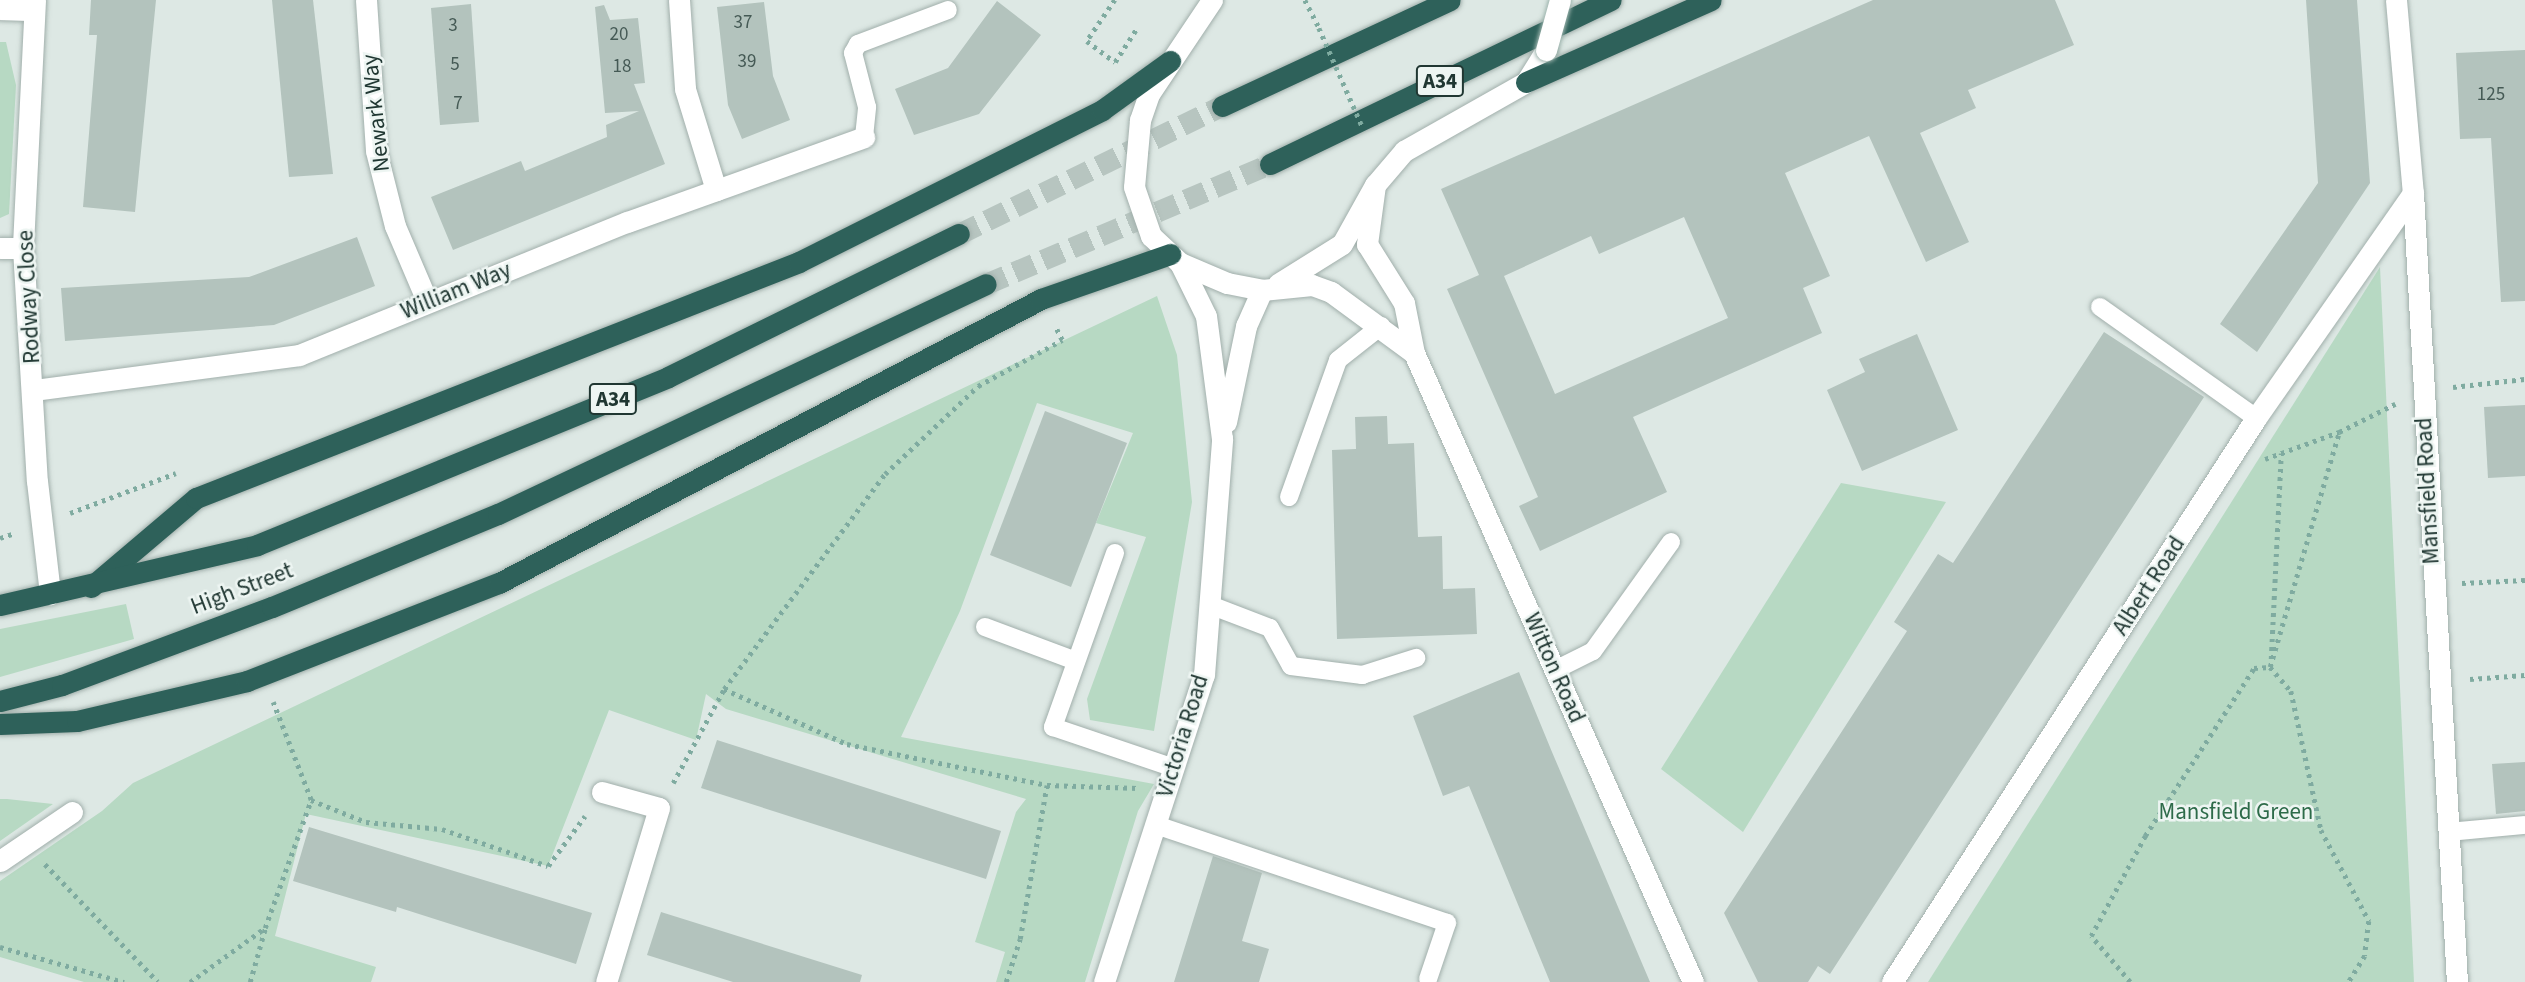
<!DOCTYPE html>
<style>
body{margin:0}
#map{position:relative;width:2525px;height:982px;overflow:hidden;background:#dde8e4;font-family:"Source Sans 3",sans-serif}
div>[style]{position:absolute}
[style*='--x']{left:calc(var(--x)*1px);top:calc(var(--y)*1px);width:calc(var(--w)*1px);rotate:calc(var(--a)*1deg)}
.green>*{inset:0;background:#b7d9c3}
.building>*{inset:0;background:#b3c3bd}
.highway-tunnel>*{height:21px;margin-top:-10.5px;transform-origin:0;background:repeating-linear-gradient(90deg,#b7c5c0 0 21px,transparent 0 31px)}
.path>*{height:4.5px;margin-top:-2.25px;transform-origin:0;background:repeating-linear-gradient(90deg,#7faba0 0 3.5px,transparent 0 8.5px)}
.roads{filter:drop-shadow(0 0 2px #a1afab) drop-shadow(0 0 2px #a1afab)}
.lane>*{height:18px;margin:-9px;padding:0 9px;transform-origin:9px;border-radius:9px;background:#fff}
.street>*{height:21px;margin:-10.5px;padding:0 10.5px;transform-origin:10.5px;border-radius:10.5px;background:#fff}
.secondary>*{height:21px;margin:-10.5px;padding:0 10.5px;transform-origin:10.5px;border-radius:10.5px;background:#fff}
.highway>*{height:21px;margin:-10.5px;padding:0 10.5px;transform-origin:10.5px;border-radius:10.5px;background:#2e615a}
.path-bridge>*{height:4.5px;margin-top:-2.25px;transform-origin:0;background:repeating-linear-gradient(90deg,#7faba0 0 3.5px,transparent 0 8.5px)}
.bridges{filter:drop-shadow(0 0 2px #9db4ad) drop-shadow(0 0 2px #9db4ad)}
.secondary-bridge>*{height:21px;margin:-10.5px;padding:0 10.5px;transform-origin:10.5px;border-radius:10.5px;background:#fff}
span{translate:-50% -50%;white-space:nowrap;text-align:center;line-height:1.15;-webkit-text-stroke:5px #edf5f2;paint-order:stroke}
.number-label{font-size:19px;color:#455a55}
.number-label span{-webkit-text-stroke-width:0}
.shield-label span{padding:2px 5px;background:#edf5f2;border:2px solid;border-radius:5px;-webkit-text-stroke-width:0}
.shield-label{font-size:21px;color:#203732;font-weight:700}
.street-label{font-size:23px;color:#203732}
.park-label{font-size:23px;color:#2d6b49}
</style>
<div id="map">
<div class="green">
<i style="clip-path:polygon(0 42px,6px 42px,16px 85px,9px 214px,0 218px)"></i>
<i style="clip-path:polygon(2380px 267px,2414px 982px,1928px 982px)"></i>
<i style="clip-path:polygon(1157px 296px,1177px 355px,1192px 502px,1154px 731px,1090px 720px,1087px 699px,1146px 537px,1096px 523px,1133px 433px,1037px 403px,960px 611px,901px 737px,1154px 784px,1138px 811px,1085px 982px,996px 982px,1005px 952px,975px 942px,1016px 812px,1026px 799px,726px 709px,706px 694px,696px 740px,609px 710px,548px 866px,306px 814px,275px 936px,376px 967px,371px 982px,84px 982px,0 957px,0 881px,102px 811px,133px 783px)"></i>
<i style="clip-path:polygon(1841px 483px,1946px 502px,1743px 832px,1661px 769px)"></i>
<i style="clip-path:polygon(126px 604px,134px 639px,0 677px,0 629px)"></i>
<i style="clip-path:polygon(0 799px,7px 799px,53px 804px,0 841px)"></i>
</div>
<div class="building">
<i style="clip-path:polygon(91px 0,156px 0,135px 212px,83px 207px,97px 35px,89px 35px)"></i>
<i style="clip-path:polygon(272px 0,313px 0,333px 174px,289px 177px)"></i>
<i style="clip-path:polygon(evenodd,1873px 0,2055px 0,2074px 45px,1968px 90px,1976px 108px,1920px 133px,1969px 242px,1926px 262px,1869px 136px,1785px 173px,1830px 276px,1803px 288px,1822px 333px,1633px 417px,1667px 492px,1540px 551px,1519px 506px,1538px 497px,1447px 289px,1479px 275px,1441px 189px,1873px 0,1684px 217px,1728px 318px,1555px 394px,1504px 276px,1591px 236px,1599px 254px,1684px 217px)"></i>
<i style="clip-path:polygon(2306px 0,2357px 0,2370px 183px,2257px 352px,2220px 324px,2318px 183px)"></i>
<i style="clip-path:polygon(997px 1px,1041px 35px,979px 114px,914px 135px,895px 89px,948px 68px)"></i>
<i style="clip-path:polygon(764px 2px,773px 76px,790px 120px,742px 139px,728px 105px,717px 7px)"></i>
<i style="clip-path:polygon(471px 4px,479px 122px,440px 125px,431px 8px)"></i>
<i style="clip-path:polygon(604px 5px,610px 20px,638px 18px,645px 83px,634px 84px,665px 164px,453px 250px,431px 197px,521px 161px,525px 171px,607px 137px,606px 125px,639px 111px,605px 113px,595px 7px)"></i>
<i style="clip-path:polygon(2525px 50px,2525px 301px,2501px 302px,2491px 138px,2460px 139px,2456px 53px)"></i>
<i style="clip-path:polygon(357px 237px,375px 286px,274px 325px,65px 341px,61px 288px,249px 277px)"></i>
<i style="clip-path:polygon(2104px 332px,2204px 397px,1830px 974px,1818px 966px,1808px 982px,1758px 982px,1724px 913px,1907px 631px,1894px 622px,1938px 554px,1953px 563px)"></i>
<i style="clip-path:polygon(1917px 334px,1958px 430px,1862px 471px,1827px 390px,1865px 372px,1859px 359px)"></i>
<i style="clip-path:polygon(2525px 405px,2525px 476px,2488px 478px,2484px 407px)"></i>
<i style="clip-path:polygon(1045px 411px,1127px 443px,1071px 587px,990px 555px)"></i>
<i style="clip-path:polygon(1387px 416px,1388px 444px,1414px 443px,1418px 537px,1442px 536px,1443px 589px,1475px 588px,1477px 634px,1337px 639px,1332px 450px,1356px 449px,1355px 417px)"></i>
<i style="clip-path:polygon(1519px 672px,1552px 752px,1650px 982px,1550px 982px,1469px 786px,1443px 796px,1413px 716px)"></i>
<i style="clip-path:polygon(717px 740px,1001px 831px,986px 879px,701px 788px)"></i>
<i style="clip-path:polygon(2525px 762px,2525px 811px,2496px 814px,2492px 764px)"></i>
<i style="clip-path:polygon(309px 827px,592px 913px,576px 964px,397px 907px,396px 912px,293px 881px)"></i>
<i style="clip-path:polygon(1213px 856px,1262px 873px,1242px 941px,1269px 949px,1259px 982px,1174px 982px)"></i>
<i style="clip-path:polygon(661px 912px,862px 975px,860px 982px,733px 982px,647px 955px)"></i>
</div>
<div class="highway-tunnel">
<i style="--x:959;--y:234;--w:292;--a:-26"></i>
<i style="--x:986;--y:284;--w:308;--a:-22.9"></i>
</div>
<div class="path">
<i style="--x:1115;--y:0;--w:50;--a:124.3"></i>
<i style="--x:1087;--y:41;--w:35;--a:37"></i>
<i style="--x:1115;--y:62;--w:40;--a:-57.1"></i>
<i style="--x:1305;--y:0;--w:31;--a:63"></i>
<i style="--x:2453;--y:387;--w:72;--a:-6.3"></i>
<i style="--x:2265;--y:459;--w:79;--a:-20"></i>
<i style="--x:2339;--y:432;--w:63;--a:-26.6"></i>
<i style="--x:70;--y:513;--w:113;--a:-20.7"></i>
<i style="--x:0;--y:538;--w:13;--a:-18"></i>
<i style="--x:2462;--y:583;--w:63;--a:-2.7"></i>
<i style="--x:2271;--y:659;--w:206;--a:-87.2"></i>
<i style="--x:2270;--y:667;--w:244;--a:-73.6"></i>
<i style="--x:2470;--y:679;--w:55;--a:-4.2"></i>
<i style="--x:724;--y:689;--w:135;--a:24.1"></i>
<i style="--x:847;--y:744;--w:204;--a:11.6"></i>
<i style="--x:673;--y:783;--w:107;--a:-61.5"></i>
<i style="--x:724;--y:689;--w:269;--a:-53.2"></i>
<i style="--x:885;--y:474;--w:128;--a:-43.4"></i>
<i style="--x:978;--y:386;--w:96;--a:-28.7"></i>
<i style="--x:1062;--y:340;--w:16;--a:-117"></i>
<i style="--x:311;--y:800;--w:59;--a:21.8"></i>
<i style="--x:366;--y:822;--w:76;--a:5.3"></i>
<i style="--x:442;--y:829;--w:112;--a:19.2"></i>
<i style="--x:548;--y:866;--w:62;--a:-53.5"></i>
<i style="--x:45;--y:864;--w:163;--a:46.2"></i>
<i style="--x:0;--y:947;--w:129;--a:15.8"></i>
<i style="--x:190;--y:982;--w:92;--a:-35.8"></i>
<i style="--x:265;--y:928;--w:136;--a:-70.2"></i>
<i style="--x:311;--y:800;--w:105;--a:-111.2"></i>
<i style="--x:250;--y:982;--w:55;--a:-74.2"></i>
<i style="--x:1006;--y:982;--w:45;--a:-72"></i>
<i style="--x:1020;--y:939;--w:156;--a:-80.1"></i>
<i style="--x:1047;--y:785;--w:91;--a:1.9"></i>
<i style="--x:2130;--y:982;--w:60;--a:-130.3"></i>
<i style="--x:2091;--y:936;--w:114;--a:-61.6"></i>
<i style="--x:2145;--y:836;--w:200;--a:-57"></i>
<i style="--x:2254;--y:668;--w:16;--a:-4"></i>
<i style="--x:2270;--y:667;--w:32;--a:49"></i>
<i style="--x:2291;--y:691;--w:142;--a:77.8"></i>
<i style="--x:2321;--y:830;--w:103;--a:62.2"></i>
<i style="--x:2369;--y:921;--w:35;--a:97"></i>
<i style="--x:2365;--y:956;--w:31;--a:122"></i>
</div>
<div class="roads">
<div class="lane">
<i style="--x:864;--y:137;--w:30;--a:-84"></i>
<i style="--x:867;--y:107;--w:56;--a:-104.5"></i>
<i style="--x:853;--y:53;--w:10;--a:-61"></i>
<i style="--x:858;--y:44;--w:96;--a:-20.7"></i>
<i style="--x:2100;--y:307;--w:191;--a:35.4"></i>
<i style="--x:1289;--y:497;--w:145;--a:-70.3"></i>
<i style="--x:1338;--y:360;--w:55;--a:-38.3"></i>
<i style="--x:1115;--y:553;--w:185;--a:109.6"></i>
<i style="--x:1053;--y:727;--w:128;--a:18.7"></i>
<i style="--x:1210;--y:605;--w:64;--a:21"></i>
<i style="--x:1270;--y:628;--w:43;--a:61.1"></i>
<i style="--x:1291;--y:666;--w:72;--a:7.2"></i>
<i style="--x:1362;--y:675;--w:57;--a:-17.5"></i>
<i style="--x:985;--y:627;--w:97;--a:20.5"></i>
<i style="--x:1555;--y:670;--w:42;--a:-26.6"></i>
<i style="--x:1593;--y:651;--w:134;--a:-54.4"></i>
<i style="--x:1156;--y:825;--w:307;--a:18.6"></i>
<i style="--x:1447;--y:923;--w:59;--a:108.7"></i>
<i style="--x:2449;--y:832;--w:76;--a:-5.3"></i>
</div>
<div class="street">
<i style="--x:35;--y:0;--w:248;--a:92.8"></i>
<i style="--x:23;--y:248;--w:233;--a:86.6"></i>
<i style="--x:37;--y:481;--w:114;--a:83.4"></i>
<i style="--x:366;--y:0;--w:151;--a:86.2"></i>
<i style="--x:376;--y:151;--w:77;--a:75.8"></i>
<i style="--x:395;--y:226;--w:82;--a:66.9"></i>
<i style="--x:679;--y:0;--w:89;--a:86.1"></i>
<i style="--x:685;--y:89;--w:106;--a:72.9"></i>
<i style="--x:2396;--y:0;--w:194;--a:85"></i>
<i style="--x:2413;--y:193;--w:790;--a:86.81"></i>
<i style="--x:0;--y:9;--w:34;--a:2"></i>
<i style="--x:0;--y:248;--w:23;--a:0"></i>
<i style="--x:34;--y:390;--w:267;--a:-7.5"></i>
<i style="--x:299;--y:355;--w:354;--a:-22.1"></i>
<i style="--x:627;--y:222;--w:252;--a:-19.7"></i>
<i style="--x:602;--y:792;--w:59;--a:15.7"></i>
<i style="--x:659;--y:808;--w:182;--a:106.9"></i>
<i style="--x:0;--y:861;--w:87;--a:-34.2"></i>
<i style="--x:1892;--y:982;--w:671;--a:-57.16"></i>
<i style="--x:2256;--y:418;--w:274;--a:-55.1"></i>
</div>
<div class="secondary">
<i style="--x:1212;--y:0;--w:113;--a:123.8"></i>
<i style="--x:1149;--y:94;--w:28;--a:109"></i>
<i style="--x:1140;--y:120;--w:67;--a:95.1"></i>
<i style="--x:1134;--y:187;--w:52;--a:70.9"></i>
<i style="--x:1151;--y:236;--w:40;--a:43"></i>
<i style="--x:1180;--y:263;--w:51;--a:23.1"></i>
<i style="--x:1227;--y:283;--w:36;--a:11"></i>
<i style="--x:1262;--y:290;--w:50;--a:-5.7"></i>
<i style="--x:1312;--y:285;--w:20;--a:20"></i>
<i style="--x:1331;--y:292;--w:103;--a:36.3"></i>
<i style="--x:1375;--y:185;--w:60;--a:97.7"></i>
<i style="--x:1367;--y:244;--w:70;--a:57.9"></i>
<i style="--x:1404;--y:303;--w:51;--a:78.7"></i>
<i style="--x:1414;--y:353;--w:688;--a:66.08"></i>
<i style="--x:1278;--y:284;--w:75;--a:-32"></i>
<i style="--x:1342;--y:244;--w:68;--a:-60.8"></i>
<i style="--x:1375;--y:185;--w:45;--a:-49.5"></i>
<i style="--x:1404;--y:151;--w:140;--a:-29.5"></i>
<i style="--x:1526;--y:82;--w:38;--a:-58"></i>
<i style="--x:1226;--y:422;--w:98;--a:-78.2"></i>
<i style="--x:1246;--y:326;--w:39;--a:-66"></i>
<i style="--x:1104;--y:982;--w:323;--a:-72"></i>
<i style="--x:1204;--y:675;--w:237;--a:-85.6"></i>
<i style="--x:1222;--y:439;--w:124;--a:-97.4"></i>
<i style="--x:1206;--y:316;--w:59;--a:-116.1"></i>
</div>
<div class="highway">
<i style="--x:1526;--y:82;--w:202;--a:-23.9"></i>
<i style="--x:1222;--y:106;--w:251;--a:-24.9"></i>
<i style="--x:1270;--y:164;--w:378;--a:-25.7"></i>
<i style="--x:91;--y:587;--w:138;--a:-40.3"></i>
<i style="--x:196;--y:498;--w:648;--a:-21.37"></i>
<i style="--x:799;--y:262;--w:339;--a:-26.6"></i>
<i style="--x:1102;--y:110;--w:84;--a:-35.8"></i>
<i style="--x:0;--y:605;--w:264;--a:-13.1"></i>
<i style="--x:257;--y:545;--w:444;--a:-22.2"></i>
<i style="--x:668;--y:377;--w:324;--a:-26.2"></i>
<i style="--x:0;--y:701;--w:64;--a:-14.5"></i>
<i style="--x:62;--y:685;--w:224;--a:-20.4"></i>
<i style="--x:272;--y:607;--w:244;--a:-22.4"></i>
<i style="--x:498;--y:514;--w:539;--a:-25.24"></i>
<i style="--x:0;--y:724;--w:77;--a:-2.2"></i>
<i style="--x:77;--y:721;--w:175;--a:-13.2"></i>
<i style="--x:247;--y:681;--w:270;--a:-21.3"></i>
<i style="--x:499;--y:583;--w:612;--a:-27.65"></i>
<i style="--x:1041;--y:299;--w:137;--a:-19.2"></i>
</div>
</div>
<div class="path-bridge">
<i style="--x:1319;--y:28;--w:107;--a:66.3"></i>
</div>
<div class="bridges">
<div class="secondary-bridge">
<i style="--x:1546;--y:50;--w:52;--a:-74.4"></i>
</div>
</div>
<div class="number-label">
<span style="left:743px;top:23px">37</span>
<span style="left:453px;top:26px">3</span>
<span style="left:619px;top:35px">20</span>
<span style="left:747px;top:62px">39</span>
<span style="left:455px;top:65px">5</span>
<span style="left:622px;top:67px">18</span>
<span style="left:2491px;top:95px">125</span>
<span style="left:458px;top:104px">7</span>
</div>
<div class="shield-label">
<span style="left:1440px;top:81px">A34</span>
<span style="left:613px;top:399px">A34</span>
</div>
<div class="street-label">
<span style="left:376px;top:113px;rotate:-96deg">Newark Way</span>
<span style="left:456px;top:291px;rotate:-22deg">William Way</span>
<span style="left:29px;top:297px;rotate:-93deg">Rodway Close</span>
<span style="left:2428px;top:491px;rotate:-93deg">Mansfield Road</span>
<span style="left:2149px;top:586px;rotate:-57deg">Albert Road</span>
<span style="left:242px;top:589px;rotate:-21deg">High Street</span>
<span style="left:1554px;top:668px;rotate:66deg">Witton Road</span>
<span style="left:1183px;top:736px;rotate:-73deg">Victoria Road</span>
</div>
<div class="park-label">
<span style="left:2236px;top:812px">Mansfield Green</span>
</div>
</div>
